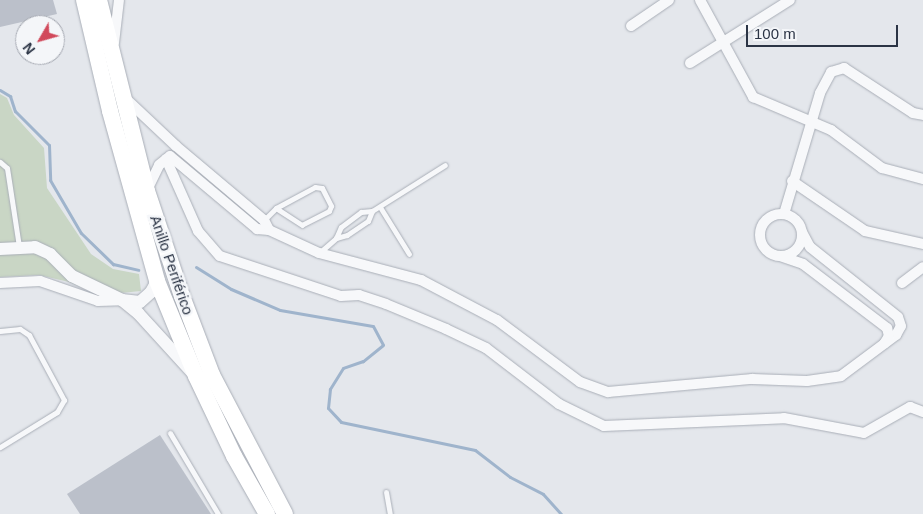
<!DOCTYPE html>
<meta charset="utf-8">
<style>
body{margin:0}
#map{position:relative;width:923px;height:514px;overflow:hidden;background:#e4e7ec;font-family:Helvetica,sans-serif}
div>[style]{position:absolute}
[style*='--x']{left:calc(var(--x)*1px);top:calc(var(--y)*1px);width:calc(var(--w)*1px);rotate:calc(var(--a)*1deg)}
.green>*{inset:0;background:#c9d6c5}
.stream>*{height:3px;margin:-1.5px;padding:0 1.5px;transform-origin:1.5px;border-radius:1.5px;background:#9fb4cc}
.building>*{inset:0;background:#bbc0ca}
.roads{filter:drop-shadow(0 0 1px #a9aeb7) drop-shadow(0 0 1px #a9aeb7)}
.service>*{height:5px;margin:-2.5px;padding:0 2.5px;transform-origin:2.5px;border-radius:2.5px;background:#f7f8fa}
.minor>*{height:10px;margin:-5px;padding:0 5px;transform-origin:5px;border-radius:5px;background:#f7f8fa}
.minor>.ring{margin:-5px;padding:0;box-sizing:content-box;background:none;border:10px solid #f7f8fa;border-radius:50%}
.tertiary>*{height:12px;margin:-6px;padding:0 6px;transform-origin:6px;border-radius:6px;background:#f7f8fa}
.trunk>*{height:16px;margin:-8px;padding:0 8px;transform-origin:8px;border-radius:8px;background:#fff}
span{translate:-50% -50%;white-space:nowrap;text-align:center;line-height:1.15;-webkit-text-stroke:5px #f4f6f9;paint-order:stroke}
.street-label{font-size:15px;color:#2b3445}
.north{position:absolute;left:15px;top:15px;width:50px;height:50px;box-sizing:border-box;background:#f4f6f9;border:1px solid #a4a8b1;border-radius:50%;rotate:232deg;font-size:14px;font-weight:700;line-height:20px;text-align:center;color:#2b3445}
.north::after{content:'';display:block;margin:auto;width:18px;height:22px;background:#d1495b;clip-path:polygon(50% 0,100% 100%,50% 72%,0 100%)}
.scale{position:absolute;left:746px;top:25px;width:152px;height:22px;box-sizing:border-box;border:2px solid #2b3445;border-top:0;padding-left:6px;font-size:15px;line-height:18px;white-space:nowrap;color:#2b3445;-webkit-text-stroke:4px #f4f6f9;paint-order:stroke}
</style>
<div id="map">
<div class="green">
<i style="clip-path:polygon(0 94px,7px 98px,14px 115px,44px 148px,47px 188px,91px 254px,113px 269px,139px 274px,141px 291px,100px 295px,69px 282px,39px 275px,0 277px)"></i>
</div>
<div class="stream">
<i style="--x:0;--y:90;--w:12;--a:31"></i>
<i style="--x:10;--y:96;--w:16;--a:72"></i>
<i style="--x:15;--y:111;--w:48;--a:45"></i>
<i style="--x:49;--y:145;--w:35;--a:88"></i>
<i style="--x:50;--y:180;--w:61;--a:59.7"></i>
<i style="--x:81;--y:233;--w:45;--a:44.1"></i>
<i style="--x:113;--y:264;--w:26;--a:13"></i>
<i style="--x:196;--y:267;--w:41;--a:32.2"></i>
<i style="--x:231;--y:289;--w:53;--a:23.2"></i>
<i style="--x:280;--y:310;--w:94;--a:9.8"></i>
<i style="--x:373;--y:326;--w:21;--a:62"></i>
<i style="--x:383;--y:345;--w:26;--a:141"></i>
<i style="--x:363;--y:361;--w:21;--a:161"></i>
<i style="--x:343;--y:368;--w:25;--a:122"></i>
<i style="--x:330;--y:389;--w:19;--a:96"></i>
<i style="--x:328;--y:408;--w:19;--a:47"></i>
<i style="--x:341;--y:422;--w:137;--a:11.8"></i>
<i style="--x:475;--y:450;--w:44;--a:37.6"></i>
<i style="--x:510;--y:477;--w:37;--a:27"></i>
<i style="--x:543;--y:494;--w:27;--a:48"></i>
</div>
<div class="building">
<i style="clip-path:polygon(0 0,53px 0,57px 14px,0 27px)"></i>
<i style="clip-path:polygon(160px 435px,211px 514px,80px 514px,67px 494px)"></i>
</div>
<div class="roads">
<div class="service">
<i style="--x:0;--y:162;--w:9;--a:41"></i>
<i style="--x:7;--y:168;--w:79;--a:81.3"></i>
<i style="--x:380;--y:207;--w:55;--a:58.3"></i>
<i style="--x:264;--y:220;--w:17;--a:-45"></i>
<i style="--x:276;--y:208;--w:44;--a:-28.3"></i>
<i style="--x:315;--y:187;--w:7;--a:8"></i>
<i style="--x:322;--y:188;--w:20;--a:63"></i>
<i style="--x:331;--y:206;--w:5;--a:112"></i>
<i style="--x:329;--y:211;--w:30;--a:153"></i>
<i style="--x:302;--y:225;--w:31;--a:-147"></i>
<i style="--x:336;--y:238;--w:12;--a:-66"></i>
<i style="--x:341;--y:227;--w:25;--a:-37"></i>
<i style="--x:361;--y:212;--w:11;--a:-5"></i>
<i style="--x:372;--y:211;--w:86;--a:-32.2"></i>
<i style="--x:319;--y:253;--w:23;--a:-41"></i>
<i style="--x:336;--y:238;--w:11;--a:-15"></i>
<i style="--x:347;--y:235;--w:25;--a:-34"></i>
<i style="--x:368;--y:221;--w:11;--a:-68"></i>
<i style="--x:0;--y:331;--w:20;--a:-6"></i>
<i style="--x:20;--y:329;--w:11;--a:34"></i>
<i style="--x:29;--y:335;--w:74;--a:61.7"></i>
<i style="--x:64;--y:400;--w:14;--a:120"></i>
<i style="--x:57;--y:412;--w:67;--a:148.4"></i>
<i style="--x:170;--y:433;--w:94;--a:59.3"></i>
<i style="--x:386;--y:492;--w:22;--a:80"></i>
</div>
<div class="minor">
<i style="--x:700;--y:0;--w:111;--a:61.3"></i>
<i style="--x:753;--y:97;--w:85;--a:22.9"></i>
<i style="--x:831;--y:130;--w:64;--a:36.7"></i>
<i style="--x:882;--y:168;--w:42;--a:15"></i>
<i style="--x:631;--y:26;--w:46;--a:-34.4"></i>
<i style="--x:114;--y:43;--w:43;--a:-83.4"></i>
<i style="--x:690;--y:63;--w:118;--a:-32.2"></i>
<i style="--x:125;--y:98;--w:70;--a:43.3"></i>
<i style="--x:176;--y:146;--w:115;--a:40.1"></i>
<i style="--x:264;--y:220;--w:11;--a:63"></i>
<i style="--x:170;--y:156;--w:114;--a:40"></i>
<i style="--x:257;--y:229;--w:12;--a:5"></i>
<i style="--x:269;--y:230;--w:55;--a:24.7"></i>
<i style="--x:319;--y:253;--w:106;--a:14.8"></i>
<i style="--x:421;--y:280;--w:86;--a:27.8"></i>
<i style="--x:497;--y:320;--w:104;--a:36.8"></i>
<i style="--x:580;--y:382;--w:30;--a:20"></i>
<i style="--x:608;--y:392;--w:145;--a:-5.2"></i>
<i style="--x:752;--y:379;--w:55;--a:2.1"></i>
<i style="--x:807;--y:381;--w:34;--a:-8"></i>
<i style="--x:841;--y:376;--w:69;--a:-36.7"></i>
<i style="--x:896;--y:335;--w:10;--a:-61"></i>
<i style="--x:901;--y:326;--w:9;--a:-108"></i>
<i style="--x:898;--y:317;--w:112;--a:-141.5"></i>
<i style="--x:810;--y:247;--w:17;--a:-118"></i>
<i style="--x:166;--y:159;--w:79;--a:66"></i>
<i style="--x:198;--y:231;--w:33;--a:49"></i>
<i style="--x:220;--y:256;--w:127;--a:18.3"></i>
<i style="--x:341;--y:296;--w:18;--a:-3"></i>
<i style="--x:359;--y:295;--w:28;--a:18"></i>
<i style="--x:386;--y:304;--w:65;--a:22.6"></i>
<i style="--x:446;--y:329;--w:44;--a:25.4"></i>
<i style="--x:486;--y:348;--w:92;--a:37.5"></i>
<i style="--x:559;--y:404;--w:50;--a:26.1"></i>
<i style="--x:604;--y:426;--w:180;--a:-2.5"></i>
<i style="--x:784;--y:418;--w:81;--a:10.6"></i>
<i style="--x:864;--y:433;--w:53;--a:-29.5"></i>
<i style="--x:910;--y:407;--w:14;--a:21"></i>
<i style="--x:792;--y:181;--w:88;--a:34.4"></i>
<i style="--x:865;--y:231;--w:59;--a:12.6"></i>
<i style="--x:148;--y:188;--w:25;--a:-64"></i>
<i style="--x:159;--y:165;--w:14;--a:-39"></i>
<i class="ring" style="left:760px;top:214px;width:32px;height:32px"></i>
<i style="--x:784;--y:214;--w:126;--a:-73.4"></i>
<i style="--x:820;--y:93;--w:24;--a:-62"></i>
<i style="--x:831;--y:72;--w:14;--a:-17"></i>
<i style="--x:844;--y:68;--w:82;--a:33.1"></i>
<i style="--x:913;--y:113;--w:10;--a:11"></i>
<i style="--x:780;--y:256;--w:24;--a:19"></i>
<i style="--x:803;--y:264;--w:106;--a:37.3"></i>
<i style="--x:887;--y:328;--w:8;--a:76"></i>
<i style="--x:889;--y:336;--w:9;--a:122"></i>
<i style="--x:0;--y:283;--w:40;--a:-2.9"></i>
<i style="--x:40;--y:281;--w:61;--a:19"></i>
<i style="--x:98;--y:301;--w:24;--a:-2"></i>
<i style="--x:902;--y:283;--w:26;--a:-37"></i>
</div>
<div class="tertiary">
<i style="--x:0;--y:249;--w:35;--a:-3"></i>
<i style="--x:35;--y:247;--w:17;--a:25"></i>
<i style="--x:50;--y:254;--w:31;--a:45"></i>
<i style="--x:72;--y:276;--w:55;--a:25.6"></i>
<i style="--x:122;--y:300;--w:21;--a:39"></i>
<i style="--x:138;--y:313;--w:79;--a:47.6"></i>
<i style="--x:122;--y:300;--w:18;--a:6"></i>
<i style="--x:140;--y:302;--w:15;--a:-42"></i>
<i style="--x:151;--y:292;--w:13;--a:-61"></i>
</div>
<div class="trunk">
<i style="--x:84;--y:0;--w:114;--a:76.8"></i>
<i style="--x:110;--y:111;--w:176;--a:74.5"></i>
<i style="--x:157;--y:281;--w:103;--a:67.7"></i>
<i style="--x:196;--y:376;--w:89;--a:64.6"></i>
<i style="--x:234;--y:456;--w:67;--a:60.4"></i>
<i style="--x:99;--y:0;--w:197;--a:75.9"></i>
<i style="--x:147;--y:191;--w:111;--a:71.6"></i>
<i style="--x:182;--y:296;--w:85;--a:69.2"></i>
<i style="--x:212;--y:375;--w:157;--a:62.3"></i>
</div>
</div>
<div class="street-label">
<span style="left:172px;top:265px;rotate:71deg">Anillo Periférico</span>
</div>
<div class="north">N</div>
<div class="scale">100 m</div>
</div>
